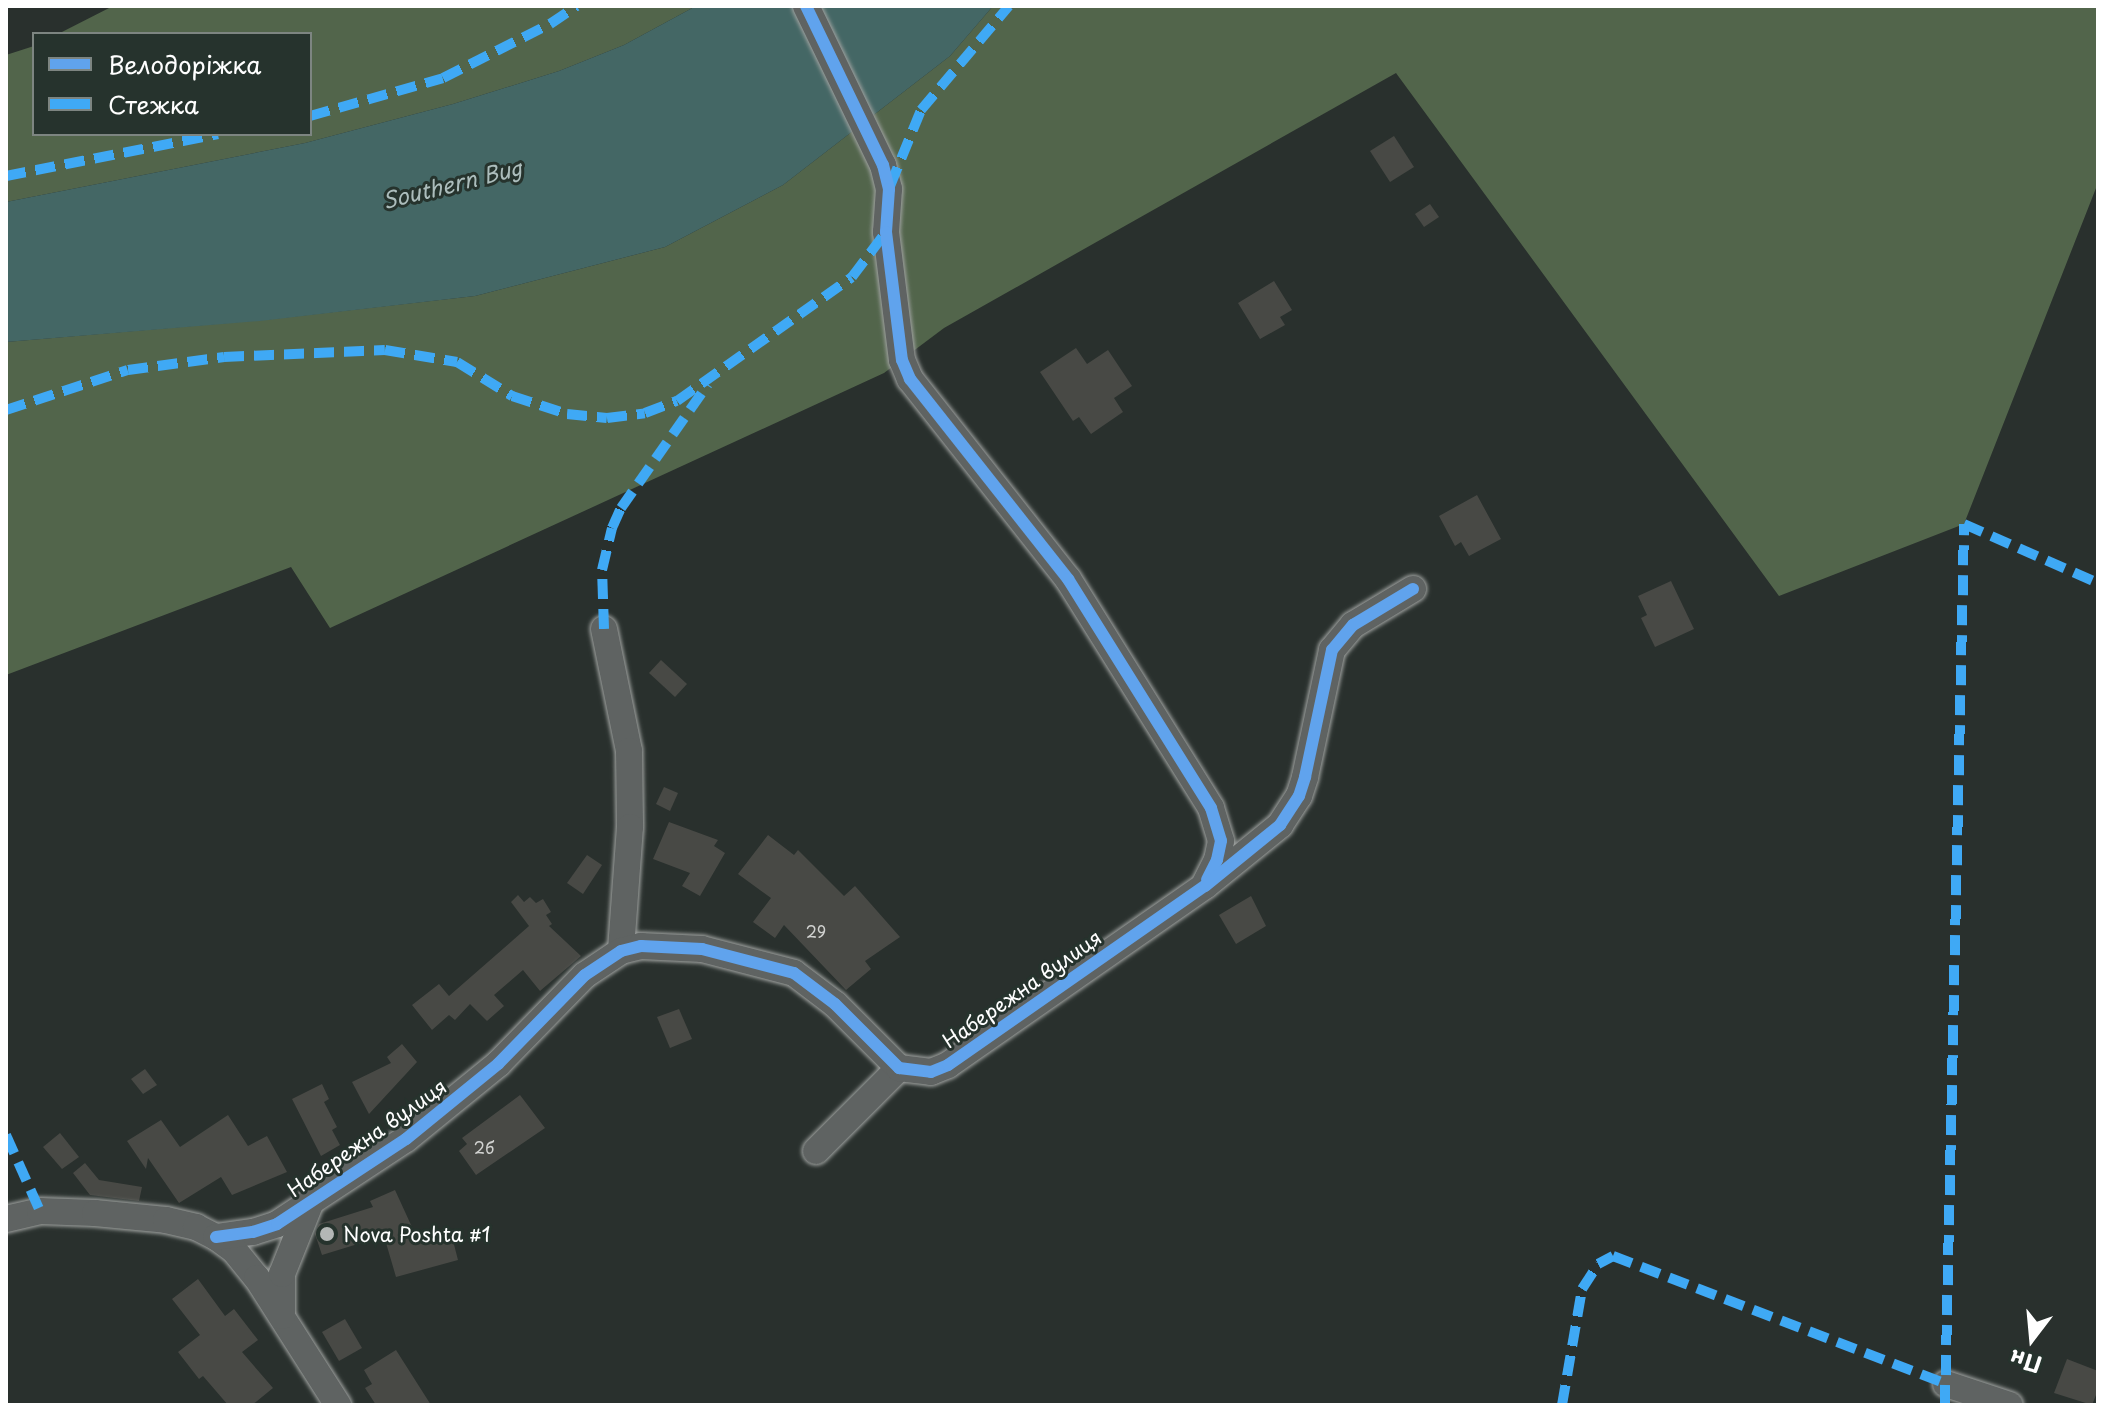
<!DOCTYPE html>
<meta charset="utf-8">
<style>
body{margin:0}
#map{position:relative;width:2104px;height:1411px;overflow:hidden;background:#29302d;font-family:"Playpen Sans",sans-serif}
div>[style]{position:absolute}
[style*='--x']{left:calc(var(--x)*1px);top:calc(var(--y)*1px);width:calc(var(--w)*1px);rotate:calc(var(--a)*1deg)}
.green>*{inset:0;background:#52654b}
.water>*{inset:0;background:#446765}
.building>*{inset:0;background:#484945}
.roads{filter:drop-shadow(0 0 2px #9fa2a0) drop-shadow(0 0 2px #9fa2a0)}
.minor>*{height:26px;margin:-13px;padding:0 13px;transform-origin:13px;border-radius:13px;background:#5f6362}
.quiet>*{height:10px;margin-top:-5px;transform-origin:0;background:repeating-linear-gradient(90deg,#3fa9f5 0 20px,transparent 0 30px)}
.cycleway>*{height:12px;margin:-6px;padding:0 6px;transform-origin:6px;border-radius:6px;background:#60a3ed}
.dots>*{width:22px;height:22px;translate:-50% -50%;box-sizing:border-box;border:4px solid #26332d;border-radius:50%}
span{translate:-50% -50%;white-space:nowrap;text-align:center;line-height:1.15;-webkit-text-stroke:6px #26332d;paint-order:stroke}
.number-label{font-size:16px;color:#d1d2d0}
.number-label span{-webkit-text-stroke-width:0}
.street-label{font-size:20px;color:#fff}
.poi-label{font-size:20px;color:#fff}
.left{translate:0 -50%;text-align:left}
.water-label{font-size:22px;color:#acbdbc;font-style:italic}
.frame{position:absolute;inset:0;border:8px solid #fff;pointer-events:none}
.legend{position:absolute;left:32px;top:32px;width:280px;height:104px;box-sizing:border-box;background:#26332d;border:2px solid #7d8581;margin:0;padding:10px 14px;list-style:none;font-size:24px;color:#fff}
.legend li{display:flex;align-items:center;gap:16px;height:40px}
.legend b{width:40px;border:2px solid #7d8581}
.north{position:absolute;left:1992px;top:1299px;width:80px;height:80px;-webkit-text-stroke:6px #26332d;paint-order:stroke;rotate:196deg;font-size:22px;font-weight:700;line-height:32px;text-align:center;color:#fff}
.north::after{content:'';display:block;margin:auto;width:28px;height:36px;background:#fff;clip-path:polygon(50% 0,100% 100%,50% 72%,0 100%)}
</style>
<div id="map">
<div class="green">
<i style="clip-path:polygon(113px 6px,696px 6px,624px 45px,559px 71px,453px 104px,305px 143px,6px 202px,6px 55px,34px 46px,34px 134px,310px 134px,310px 34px,58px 34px)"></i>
<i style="clip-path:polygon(993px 6px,2098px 6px,2098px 183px,1964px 524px,1779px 596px,1396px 73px,944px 328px,884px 373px,330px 628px,291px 567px,6px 675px,6px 342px,263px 320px,475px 296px,665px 247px,783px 185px,950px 56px)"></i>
</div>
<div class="water">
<i style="clip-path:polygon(696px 6px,993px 6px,950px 56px,783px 185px,665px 247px,475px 296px,260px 321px,6px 342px,6px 202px,305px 143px,453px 104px,559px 71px,624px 45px)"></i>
</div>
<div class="building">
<i style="clip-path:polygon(1394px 136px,1414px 167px,1390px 182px,1370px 151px)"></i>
<i style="clip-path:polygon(1430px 204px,1439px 217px,1424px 227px,1415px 214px)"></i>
<i style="clip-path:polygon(1274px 281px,1292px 310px,1280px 317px,1285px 325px,1260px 339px,1238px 303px)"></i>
<i style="clip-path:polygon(1076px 348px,1087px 364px,1108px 350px,1132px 386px,1114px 398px,1123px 412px,1091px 434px,1079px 417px,1073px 421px,1040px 372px)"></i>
<i style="clip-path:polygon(1477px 495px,1501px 539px,1469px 556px,1461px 542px,1455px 546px,1439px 516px)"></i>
<i style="clip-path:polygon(1671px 581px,1694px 629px,1655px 647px,1641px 618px,1647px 615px,1638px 596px)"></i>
<i style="clip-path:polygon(661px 660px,687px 684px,675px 697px,649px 673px)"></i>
<i style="clip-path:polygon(664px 787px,678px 793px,670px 811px,656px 804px)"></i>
<i style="clip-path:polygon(669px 822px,718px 840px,714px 846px,725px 853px,700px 896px,682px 886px,690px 873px,653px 859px)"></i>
<i style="clip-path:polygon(768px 835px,794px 855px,798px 850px,844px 896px,855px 886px,900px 937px,865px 961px,871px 969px,846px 990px,784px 925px,775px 938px,753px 922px,771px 898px,738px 874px)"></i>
<i style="clip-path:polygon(587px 855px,602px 865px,583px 894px,567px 883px)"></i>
<i style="clip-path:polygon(518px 895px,524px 902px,530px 897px,536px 903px,543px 899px,551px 912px,546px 915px,552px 924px,549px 926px,581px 956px,540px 991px,523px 970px,494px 995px,504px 1006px,487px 1021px,470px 1004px,455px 1020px,449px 1015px,432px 1030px,412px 1005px,439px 984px,449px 996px,529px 926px,511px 902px)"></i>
<i style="clip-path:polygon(1251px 896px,1266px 926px,1236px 944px,1219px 915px)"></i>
<i style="clip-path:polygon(679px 1009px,692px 1039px,670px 1048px,657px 1017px)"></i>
<i style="clip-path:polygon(402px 1044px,417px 1062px,369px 1114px,352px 1082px,391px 1063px,387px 1057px)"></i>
<i style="clip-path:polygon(145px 1069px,157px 1085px,143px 1094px,131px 1079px)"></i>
<i style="clip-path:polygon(322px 1084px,329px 1099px,324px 1102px,337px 1127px,332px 1130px,340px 1145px,321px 1156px,292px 1099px)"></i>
<i style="clip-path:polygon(520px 1095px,545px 1128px,476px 1175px,459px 1151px,467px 1144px,462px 1138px)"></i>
<i style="clip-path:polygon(228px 1115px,248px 1146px,267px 1136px,287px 1172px,232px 1195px,221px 1177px,179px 1203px,148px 1158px,146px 1169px,127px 1141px,161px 1120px,180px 1147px)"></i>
<i style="clip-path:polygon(60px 1133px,79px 1157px,62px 1169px,43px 1147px)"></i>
<i style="clip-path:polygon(85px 1163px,99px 1180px,142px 1187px,139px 1201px,90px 1195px,73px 1173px)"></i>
<i style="clip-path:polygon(395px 1190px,417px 1238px,450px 1229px,458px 1260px,396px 1277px,384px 1236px,322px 1255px,315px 1234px,319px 1224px,373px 1207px,370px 1201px)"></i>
<i style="clip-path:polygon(198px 1279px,225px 1316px,234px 1309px,258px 1340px,242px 1352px,273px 1388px,252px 1405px,228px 1405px,203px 1376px,199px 1379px,178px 1352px,200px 1335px,172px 1299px)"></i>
<i style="clip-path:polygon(345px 1319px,362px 1348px,339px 1361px,322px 1332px)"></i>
<i style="clip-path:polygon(396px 1350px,431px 1405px,376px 1405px,365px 1388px,372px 1384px,364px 1370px)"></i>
<i style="clip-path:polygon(2067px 1359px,2098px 1371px,2098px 1390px,2092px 1405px,2054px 1393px)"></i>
</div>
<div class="roads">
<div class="minor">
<i style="--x:806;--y:6;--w:177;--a:64.2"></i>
<i style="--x:883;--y:165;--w:25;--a:76"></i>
<i style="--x:889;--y:189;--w:43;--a:94"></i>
<i style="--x:886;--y:232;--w:129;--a:82.9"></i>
<i style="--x:902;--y:360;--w:21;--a:67"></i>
<i style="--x:910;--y:379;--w:255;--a:51.7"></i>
<i style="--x:1068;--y:579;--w:270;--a:58"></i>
<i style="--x:1211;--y:808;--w:34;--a:73"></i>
<i style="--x:1221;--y:841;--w:19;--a:102"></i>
<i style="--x:1217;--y:860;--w:27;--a:117"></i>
<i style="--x:604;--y:629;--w:125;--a:78.4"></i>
<i style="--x:629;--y:751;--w:76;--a:89.2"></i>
<i style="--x:630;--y:827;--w:124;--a:94.2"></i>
<i style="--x:816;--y:1151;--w:117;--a:-45"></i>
<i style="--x:6;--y:1219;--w:35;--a:-13"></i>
<i style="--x:40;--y:1211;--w:55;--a:2.1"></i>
<i style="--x:95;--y:1213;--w:71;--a:5.6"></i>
<i style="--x:166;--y:1220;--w:31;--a:13"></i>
<i style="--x:196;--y:1227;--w:22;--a:27"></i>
<i style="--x:216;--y:1237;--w:22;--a:36"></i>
<i style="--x:234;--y:1250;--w:36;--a:51"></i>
<i style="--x:257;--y:1278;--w:151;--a:57.5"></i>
<i style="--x:216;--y:1237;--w:37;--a:-8"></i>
<i style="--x:253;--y:1232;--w:25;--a:-18"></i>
<i style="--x:277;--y:1224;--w:154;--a:-33.4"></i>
<i style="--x:406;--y:1139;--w:119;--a:-39.2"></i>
<i style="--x:498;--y:1064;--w:124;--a:-45.7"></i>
<i style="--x:585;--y:975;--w:43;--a:-33.7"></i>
<i style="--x:621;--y:951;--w:21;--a:-14"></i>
<i style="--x:641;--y:946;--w:61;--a:2.8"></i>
<i style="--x:702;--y:949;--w:95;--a:14.6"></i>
<i style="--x:794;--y:973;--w:51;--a:37.1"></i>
<i style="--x:835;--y:1004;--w:91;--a:45"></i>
<i style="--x:899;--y:1068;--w:32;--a:7"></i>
<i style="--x:931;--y:1072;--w:18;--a:-22"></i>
<i style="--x:948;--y:1065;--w:313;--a:-34.9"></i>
<i style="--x:1205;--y:886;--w:97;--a:-39.1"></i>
<i style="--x:1280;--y:825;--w:35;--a:-57"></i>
<i style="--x:1299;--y:796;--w:20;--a:-72"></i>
<i style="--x:1305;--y:777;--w:130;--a:-78"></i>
<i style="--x:1332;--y:650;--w:33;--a:-50"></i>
<i style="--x:1353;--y:625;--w:70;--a:-31"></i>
<i style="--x:282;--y:1316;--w:42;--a:-90"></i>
<i style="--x:282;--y:1274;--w:75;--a:-68.2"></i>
<i style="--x:1946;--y:1384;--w:67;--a:18.2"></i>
</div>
</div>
<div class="quiet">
<i style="--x:310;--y:116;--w:138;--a:-15.9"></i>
<i style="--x:443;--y:78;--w:120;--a:-26.8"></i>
<i style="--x:550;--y:24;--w:32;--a:-34"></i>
<i style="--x:6;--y:176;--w:216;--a:-11.2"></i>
<i style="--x:890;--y:186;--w:82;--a:-67.8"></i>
<i style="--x:921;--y:110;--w:136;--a:-49.8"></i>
<i style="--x:6;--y:410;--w:128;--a:-18.2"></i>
<i style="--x:128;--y:370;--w:97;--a:-7.7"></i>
<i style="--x:224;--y:357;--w:161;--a:-2.5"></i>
<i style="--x:385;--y:350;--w:73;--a:9.5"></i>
<i style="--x:457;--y:362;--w:65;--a:31.7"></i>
<i style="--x:512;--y:396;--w:58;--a:18.1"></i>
<i style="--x:567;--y:414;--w:40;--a:5.7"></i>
<i style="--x:607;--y:418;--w:38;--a:-7"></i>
<i style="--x:645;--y:413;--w:34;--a:-21"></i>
<i style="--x:677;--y:401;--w:214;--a:-35.3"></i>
<i style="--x:852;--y:277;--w:56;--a:-52.9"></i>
<i style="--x:604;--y:629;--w:59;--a:-91.9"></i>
<i style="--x:602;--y:570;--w:43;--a:-76.6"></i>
<i style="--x:612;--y:528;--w:22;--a:-66"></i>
<i style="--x:621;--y:508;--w:151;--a:-54.9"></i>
<i style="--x:6;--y:1135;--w:83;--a:65.9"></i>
<i style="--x:1562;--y:1405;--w:118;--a:-80.2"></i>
<i style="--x:1582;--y:1289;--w:30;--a:-57"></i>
<i style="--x:1598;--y:1264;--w:17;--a:-28"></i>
<i style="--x:1613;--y:1256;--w:357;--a:21"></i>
<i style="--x:1945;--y:1405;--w:881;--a:-88.76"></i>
<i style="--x:1964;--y:524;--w:146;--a:23.8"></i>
</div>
<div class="cycleway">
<i style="--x:806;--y:6;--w:177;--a:64.2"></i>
<i style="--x:883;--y:165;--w:25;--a:76"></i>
<i style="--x:889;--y:189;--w:43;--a:94"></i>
<i style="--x:886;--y:232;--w:129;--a:82.9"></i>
<i style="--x:902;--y:360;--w:21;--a:67"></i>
<i style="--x:910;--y:379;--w:255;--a:51.7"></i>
<i style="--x:1068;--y:579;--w:270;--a:58"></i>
<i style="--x:1211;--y:808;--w:34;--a:73"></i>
<i style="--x:1221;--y:841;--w:19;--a:102"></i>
<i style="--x:1217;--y:860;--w:22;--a:117"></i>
<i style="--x:216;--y:1237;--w:37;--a:-8"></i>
<i style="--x:253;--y:1232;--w:25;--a:-18"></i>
<i style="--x:277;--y:1224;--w:154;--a:-33.4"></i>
<i style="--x:406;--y:1139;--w:119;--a:-39.2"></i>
<i style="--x:498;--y:1064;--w:124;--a:-45.7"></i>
<i style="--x:585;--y:975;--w:43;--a:-33.7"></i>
<i style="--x:621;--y:951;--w:21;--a:-14"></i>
<i style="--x:641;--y:946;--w:61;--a:2.8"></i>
<i style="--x:702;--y:949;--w:95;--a:14.6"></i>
<i style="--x:794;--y:973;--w:51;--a:37.1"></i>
<i style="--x:835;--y:1004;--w:91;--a:45"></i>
<i style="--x:899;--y:1068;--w:32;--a:7"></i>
<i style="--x:931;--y:1072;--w:18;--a:-22"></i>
<i style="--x:948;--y:1065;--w:313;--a:-34.9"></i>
<i style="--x:1205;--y:886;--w:97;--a:-39.1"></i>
<i style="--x:1280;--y:825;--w:35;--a:-57"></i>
<i style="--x:1299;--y:796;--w:20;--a:-72"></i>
<i style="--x:1305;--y:777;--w:130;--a:-78"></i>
<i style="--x:1332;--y:650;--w:33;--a:-50"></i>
<i style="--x:1353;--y:625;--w:70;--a:-31"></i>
</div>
<div class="dots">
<i style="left:327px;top:1234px;background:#b4b7b6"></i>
</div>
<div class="number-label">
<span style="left:816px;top:931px">29</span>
<span style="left:484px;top:1147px">2б</span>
</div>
<div class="street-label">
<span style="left:1022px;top:989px;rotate:-35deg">Набережна вулиця</span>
<span style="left:367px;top:1138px;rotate:-35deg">Набережна вулиця</span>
</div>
<div class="poi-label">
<span class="left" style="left:343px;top:1234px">Nova Poshta #1</span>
</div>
<div class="water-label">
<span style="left:452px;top:183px;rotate:-14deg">Southern Bug</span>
</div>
<div class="frame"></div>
<ul class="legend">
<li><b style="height:10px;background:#60a3ed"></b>Велодоріжка</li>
<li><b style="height:10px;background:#3fa9f5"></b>Стежка</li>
</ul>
<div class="north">Пн</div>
</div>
